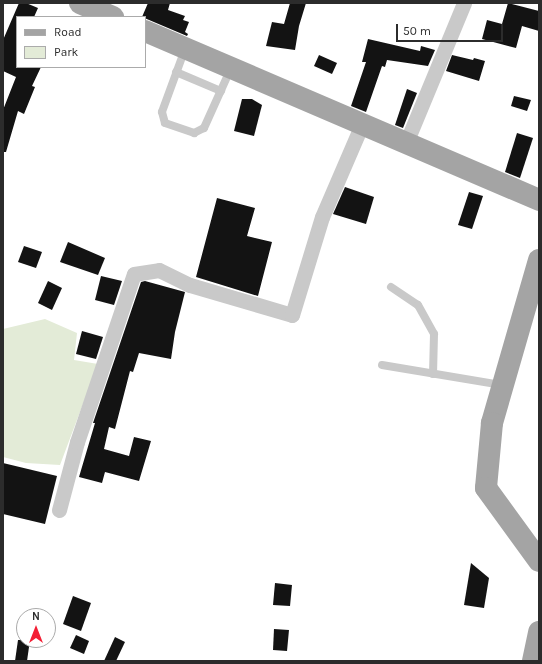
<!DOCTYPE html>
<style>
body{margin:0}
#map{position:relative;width:542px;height:664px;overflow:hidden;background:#fff;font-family:Karla,sans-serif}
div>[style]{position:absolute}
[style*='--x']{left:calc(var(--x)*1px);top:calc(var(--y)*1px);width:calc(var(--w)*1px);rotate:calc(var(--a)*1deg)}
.green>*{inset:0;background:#e3ebd7}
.building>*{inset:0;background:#131313}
.service>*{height:8px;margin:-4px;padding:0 4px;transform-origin:4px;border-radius:4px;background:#c9c9c9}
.minor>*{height:15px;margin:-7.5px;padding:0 7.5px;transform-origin:7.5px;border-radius:7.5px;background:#c9c9c9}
.primary>*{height:22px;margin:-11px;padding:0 11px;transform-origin:11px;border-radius:11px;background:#a4a4a4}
span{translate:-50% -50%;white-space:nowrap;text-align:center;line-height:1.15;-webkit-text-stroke:4px #fff;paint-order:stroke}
.frame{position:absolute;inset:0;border:4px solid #2c2c2c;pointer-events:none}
.legend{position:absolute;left:16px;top:16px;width:130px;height:52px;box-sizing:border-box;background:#fff;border:1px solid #ababab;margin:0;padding:5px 7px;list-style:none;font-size:12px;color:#2c2c2c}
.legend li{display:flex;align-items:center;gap:8px;height:20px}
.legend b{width:20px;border:1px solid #ababab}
.north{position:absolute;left:16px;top:608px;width:40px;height:40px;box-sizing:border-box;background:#fff;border:1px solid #ababab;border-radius:50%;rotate:0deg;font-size:11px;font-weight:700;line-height:16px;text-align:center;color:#2c2c2c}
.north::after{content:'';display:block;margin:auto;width:14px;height:18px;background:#f31e34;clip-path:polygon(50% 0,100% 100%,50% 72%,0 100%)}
.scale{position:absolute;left:396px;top:24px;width:107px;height:18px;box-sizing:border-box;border:2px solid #2c2c2c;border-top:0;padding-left:5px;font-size:12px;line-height:14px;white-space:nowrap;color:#2c2c2c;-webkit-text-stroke:3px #fff;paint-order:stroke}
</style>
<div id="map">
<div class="green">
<i style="clip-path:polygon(45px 319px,77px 333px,74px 360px,98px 364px,60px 465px,26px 463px,3px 457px,3px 329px)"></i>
</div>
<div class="building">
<i style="clip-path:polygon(19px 3px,26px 3px,38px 8px,34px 17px,17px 17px,17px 67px,41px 67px,32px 86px,35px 87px,24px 114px,18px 111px,6px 152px,3px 152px,3px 110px,16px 77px,3px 71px,3px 40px)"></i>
<i style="clip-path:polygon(148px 3px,170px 3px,168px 10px,185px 16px,183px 20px,189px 22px,185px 32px,188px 34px,187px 36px,142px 17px)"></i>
<i style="clip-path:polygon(290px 3px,306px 3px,299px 26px,295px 50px,266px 46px,272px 22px,284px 24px)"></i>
<i style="clip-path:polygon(508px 3px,539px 11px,539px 31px,522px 26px,516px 48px,482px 39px,487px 20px,502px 24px)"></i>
<i style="clip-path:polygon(368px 39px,420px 51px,421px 46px,435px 50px,428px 66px,387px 60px,385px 67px,382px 66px,366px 112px,351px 106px,366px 62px,362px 62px)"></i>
<i style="clip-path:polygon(319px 55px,337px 63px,332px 74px,314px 66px)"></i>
<i style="clip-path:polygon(452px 55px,473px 60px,474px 58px,485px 61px,479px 81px,446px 71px)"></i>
<i style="clip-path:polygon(407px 89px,417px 93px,403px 128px,395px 125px)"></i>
<i style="clip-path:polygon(514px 96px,531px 100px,527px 111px,511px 106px)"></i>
<i style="clip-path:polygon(242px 99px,252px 99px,262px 105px,254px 136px,234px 131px)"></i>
<i style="clip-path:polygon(517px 133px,533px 138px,520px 178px,505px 172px)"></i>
<i style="clip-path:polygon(345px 187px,374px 197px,366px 224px,333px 214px)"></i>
<i style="clip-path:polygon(469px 192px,483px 196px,472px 229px,458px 225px)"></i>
<i style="clip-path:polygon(217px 198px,255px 208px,247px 236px,272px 242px,258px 296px,196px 277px)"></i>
<i style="clip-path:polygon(68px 242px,105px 258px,98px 275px,60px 262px)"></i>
<i style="clip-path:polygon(24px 246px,42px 252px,36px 268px,18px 262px)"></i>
<i style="clip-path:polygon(101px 276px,122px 281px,114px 305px,95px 300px)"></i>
<i style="clip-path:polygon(48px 281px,62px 288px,52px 310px,38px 303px)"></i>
<i style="clip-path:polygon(145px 281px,185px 292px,175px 332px,171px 359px,139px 353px,133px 372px,130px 371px,115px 429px,109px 427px,104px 449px,129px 456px,134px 437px,151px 441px,139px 481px,105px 472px,102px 483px,79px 477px,95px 423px,93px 423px,141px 282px)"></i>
<i style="clip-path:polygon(82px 331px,103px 337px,96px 359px,76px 354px)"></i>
<i style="clip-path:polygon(3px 463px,57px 476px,45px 524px,3px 514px)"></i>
<i style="clip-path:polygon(471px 563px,489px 578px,484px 608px,464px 605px)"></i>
<i style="clip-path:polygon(275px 583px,292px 585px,290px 606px,273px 605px)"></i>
<i style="clip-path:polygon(73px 596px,91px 603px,81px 631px,63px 624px)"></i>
<i style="clip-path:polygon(274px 629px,289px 630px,287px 651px,273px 650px)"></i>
<i style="clip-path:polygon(76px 635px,89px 641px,84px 654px,70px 648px)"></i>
<i style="clip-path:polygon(115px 637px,125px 642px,116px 661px,104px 661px)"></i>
<i style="clip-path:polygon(18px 640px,30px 640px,27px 661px,15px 661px)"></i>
</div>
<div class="service">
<i style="--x:185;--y:49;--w:67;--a:110.1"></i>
<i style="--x:162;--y:112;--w:11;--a:75"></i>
<i style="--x:165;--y:123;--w:31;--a:19"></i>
<i style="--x:194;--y:133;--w:11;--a:-27"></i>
<i style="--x:204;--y:128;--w:66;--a:-65.8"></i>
<i style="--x:176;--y:72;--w:49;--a:22.9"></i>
<i style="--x:391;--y:287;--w:32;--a:34"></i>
<i style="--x:418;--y:305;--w:33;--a:61"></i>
<i style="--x:434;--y:334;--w:40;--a:91.4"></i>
<i style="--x:382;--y:365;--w:122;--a:9.5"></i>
</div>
<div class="minor">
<i style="--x:406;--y:143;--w:152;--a:-67.5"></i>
<i style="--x:59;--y:510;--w:70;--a:-75.2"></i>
<i style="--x:77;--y:442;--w:177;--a:-71.3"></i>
<i style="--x:134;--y:274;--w:25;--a:-9"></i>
<i style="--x:159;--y:270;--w:34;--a:26"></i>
<i style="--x:190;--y:285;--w:106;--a:16.4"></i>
<i style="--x:292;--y:315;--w:102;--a:-73"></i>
<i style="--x:322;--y:217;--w:101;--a:-66.7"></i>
</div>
<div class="primary">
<i style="--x:80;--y:3;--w:36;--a:23"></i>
<i style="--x:145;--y:31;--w:429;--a:23.2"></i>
<i style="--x:539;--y:260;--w:170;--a:106.1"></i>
<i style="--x:492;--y:423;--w:65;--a:95.3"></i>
<i style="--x:486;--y:488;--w:90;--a:54"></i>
<i style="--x:533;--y:661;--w:30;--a:-78"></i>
</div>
<div class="frame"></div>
<ul class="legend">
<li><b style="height:5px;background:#a4a4a4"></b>Road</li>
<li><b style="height:11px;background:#e3ebd7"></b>Park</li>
</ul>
<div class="north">N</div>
<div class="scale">50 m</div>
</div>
